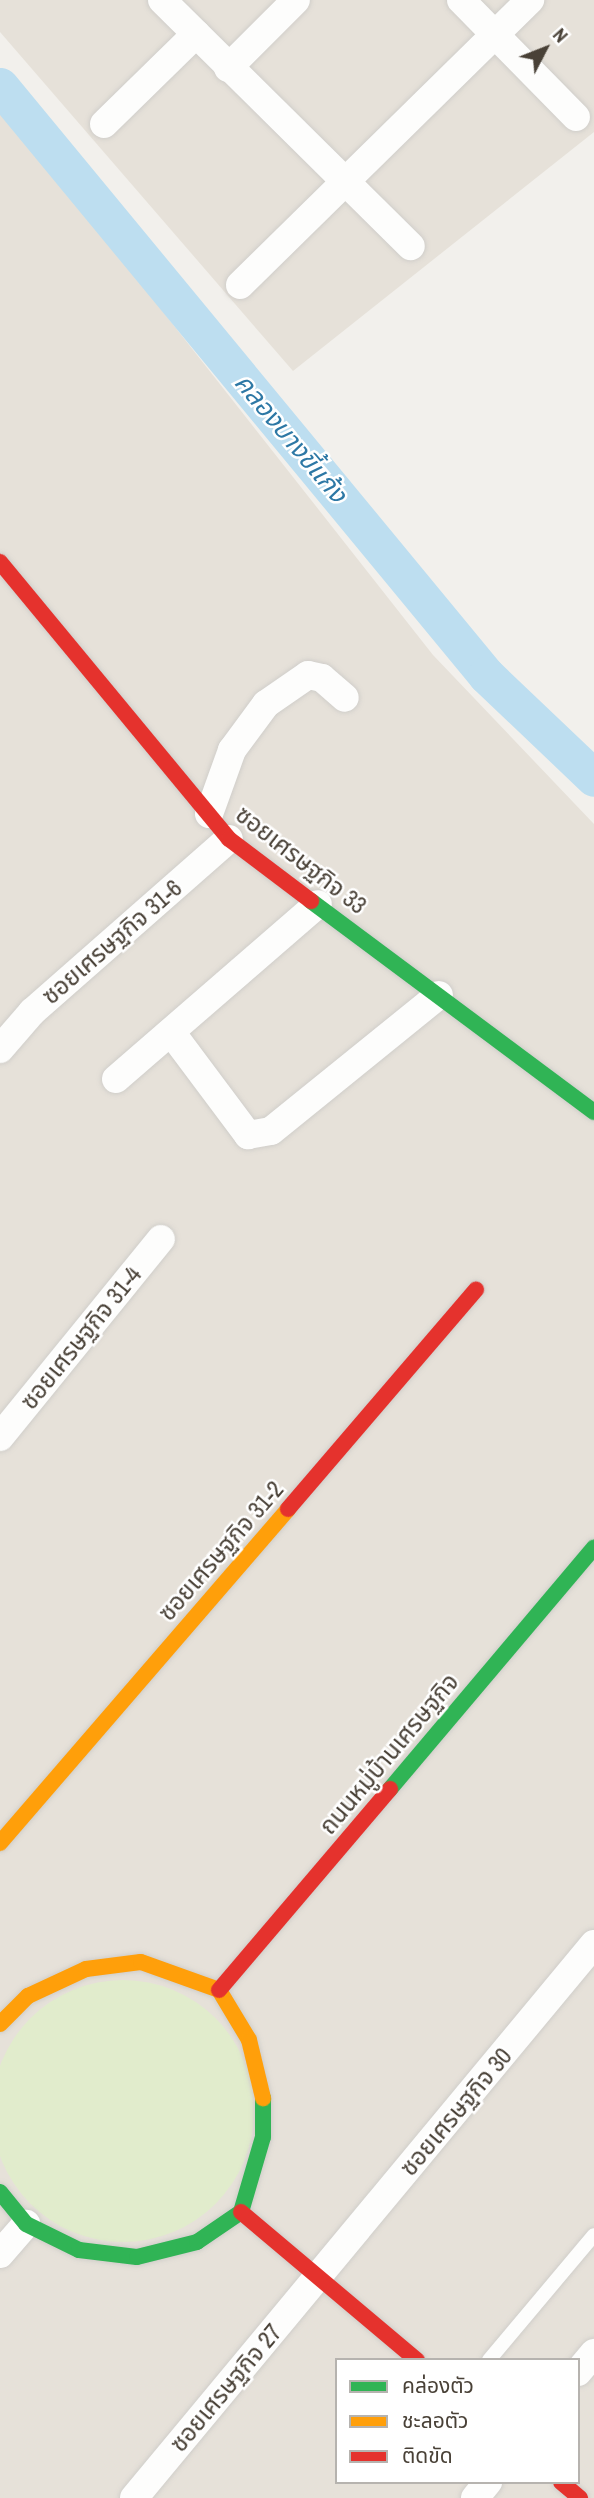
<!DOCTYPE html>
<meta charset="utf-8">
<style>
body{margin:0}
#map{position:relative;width:594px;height:2498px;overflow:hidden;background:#f2f0ec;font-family:"Archivo Narrow","Noto Sans Thai",sans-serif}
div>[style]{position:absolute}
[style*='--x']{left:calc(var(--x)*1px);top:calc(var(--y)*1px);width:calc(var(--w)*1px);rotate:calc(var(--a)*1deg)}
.residential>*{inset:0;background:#e6e1d9}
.green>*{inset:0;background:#e1eccc}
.round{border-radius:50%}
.canal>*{height:37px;margin:-18.5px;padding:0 18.5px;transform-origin:18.5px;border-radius:18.5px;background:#bddef0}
.roads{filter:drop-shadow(0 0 2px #d0ceca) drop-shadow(0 0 2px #d0ceca)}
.lane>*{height:14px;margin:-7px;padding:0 7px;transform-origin:7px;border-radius:7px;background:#fdfdfc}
.street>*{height:28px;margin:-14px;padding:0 14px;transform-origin:14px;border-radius:14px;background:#fdfdfc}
.fast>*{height:16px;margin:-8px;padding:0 8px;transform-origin:8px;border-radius:8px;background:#30b455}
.slow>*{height:16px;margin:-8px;padding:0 8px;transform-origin:8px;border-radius:8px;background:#ff9f0a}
.jam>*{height:16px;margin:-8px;padding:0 8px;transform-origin:8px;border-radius:8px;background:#e5322d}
span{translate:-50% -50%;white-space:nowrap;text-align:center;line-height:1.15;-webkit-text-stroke:5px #fff;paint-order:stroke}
.street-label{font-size:24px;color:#494137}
.water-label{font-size:26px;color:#2d78a5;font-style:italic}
.legend{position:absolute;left:335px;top:2358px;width:245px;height:126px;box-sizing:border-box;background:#fff;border:2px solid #b6b3af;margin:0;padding:9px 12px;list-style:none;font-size:21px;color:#494137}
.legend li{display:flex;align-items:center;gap:14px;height:35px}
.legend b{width:35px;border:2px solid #b6b3af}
.north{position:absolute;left:510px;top:14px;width:70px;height:70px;-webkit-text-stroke:5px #fff;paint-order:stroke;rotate:48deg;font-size:19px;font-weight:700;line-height:28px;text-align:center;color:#494137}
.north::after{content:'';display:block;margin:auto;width:24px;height:32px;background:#494137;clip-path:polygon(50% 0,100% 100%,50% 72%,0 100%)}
</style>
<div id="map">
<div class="residential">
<i style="clip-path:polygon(0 0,594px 0,594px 132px,293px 371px,0 32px)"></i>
<i style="clip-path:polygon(evenodd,0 113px,83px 210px,433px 655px,594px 824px,594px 2498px,0 2498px,0 113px,337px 2360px,578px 2360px,578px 2482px,337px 2482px,337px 2360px)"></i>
</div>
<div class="green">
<i class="round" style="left:-8px;top:1980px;width:262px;height:262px"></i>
</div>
<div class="canal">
<i style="--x:0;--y:86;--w:764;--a:50.47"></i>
<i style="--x:486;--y:675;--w:149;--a:43.6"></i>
</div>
<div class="roads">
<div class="lane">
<i style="--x:489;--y:2360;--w:163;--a:-50"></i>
</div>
<div class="street">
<i style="--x:162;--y:0;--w:350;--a:44.7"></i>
<i style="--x:461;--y:0;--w:164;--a:45.5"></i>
<i style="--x:228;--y:68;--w:96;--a:-45"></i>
<i style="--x:104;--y:124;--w:129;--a:-44.4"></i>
<i style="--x:240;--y:285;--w:407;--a:-44.5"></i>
<i style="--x:209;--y:814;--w:68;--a:-70.2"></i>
<i style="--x:232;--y:750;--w:57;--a:-53.5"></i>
<i style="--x:266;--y:704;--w:51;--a:-34.6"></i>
<i style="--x:308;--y:675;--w:14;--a:12"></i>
<i style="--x:322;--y:678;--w:30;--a:41"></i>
<i style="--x:171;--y:1032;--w:129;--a:53.2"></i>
<i style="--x:248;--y:1135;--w:23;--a:-10"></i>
<i style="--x:271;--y:1131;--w:216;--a:-39"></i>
<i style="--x:0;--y:1049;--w:49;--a:-49.1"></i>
<i style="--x:32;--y:1012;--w:262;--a:-41.3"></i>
<i style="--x:116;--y:1079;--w:267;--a:-40.9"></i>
<i style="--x:0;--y:1437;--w:255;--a:-50.9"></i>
<i style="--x:0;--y:2254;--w:40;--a:-49"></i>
<i style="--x:578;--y:2372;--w:25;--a:-50"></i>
<i style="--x:134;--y:2498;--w:720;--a:-50.3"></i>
<i style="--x:475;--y:2498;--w:21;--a:-51"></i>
</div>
<div class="fast">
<i style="--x:311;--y:901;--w:353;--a:36.7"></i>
<i style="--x:390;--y:1789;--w:316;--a:-49.8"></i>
<i style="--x:0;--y:2192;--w:41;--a:50.9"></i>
<i style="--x:26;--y:2224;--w:59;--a:26.1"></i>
<i style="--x:79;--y:2250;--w:58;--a:6.9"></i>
<i style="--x:137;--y:2257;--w:62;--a:-14"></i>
<i style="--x:197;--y:2242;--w:53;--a:-34.3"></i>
<i style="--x:241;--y:2212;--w:78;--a:-73.7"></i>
<i style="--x:263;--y:2137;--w:39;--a:-90"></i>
</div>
<div class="slow">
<i style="--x:0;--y:1843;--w:441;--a:-49.2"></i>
<i style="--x:0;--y:2024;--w:40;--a:-45"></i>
<i style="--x:28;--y:1996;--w:64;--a:-25"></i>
<i style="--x:86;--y:1969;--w:55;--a:-7.3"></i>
<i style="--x:141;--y:1962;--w:83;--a:19.7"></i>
<i style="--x:219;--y:1990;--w:58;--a:59"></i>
<i style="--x:249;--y:2040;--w:60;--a:76.4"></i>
</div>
<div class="jam">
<i style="--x:0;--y:562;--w:359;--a:50.4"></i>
<i style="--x:229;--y:839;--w:103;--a:37.1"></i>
<i style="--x:288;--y:1509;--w:289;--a:-49.4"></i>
<i style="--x:219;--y:1990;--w:264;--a:-49.6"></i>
<i style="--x:241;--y:2212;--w:230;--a:40.1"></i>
<i style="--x:561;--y:2482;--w:25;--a:40"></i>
</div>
</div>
<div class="street-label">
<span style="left:301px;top:860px;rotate:38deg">ซอยเศรษฐกิจ 33</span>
<span style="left:112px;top:942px;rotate:-41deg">ซอยเศรษฐกิจ 31-6</span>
<span style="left:81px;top:1338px;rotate:-51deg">ซอยเศรษฐกิจ 31-4</span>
<span style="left:221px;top:1551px;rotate:-49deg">ซอยเศรษฐกิจ 31-2</span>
<span style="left:389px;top:1754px;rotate:-50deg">ถนนหมู่บ้านเศรษฐกิจ</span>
<span style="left:456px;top:2112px;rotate:-50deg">ซอยเศรษฐกิจ 30</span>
<span style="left:226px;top:2388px;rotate:-50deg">ซอยเศรษฐกิจ 27</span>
</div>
<div class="water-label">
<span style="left:291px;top:438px;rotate:50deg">คลองบางขี้แก้ง</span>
</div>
<ul class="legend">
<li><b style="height:9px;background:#30b455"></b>คล่องตัว</li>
<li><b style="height:9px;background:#ff9f0a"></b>ชะลอตัว</li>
<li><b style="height:9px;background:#e5322d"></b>ติดขัด</li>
</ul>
<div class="north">N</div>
</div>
